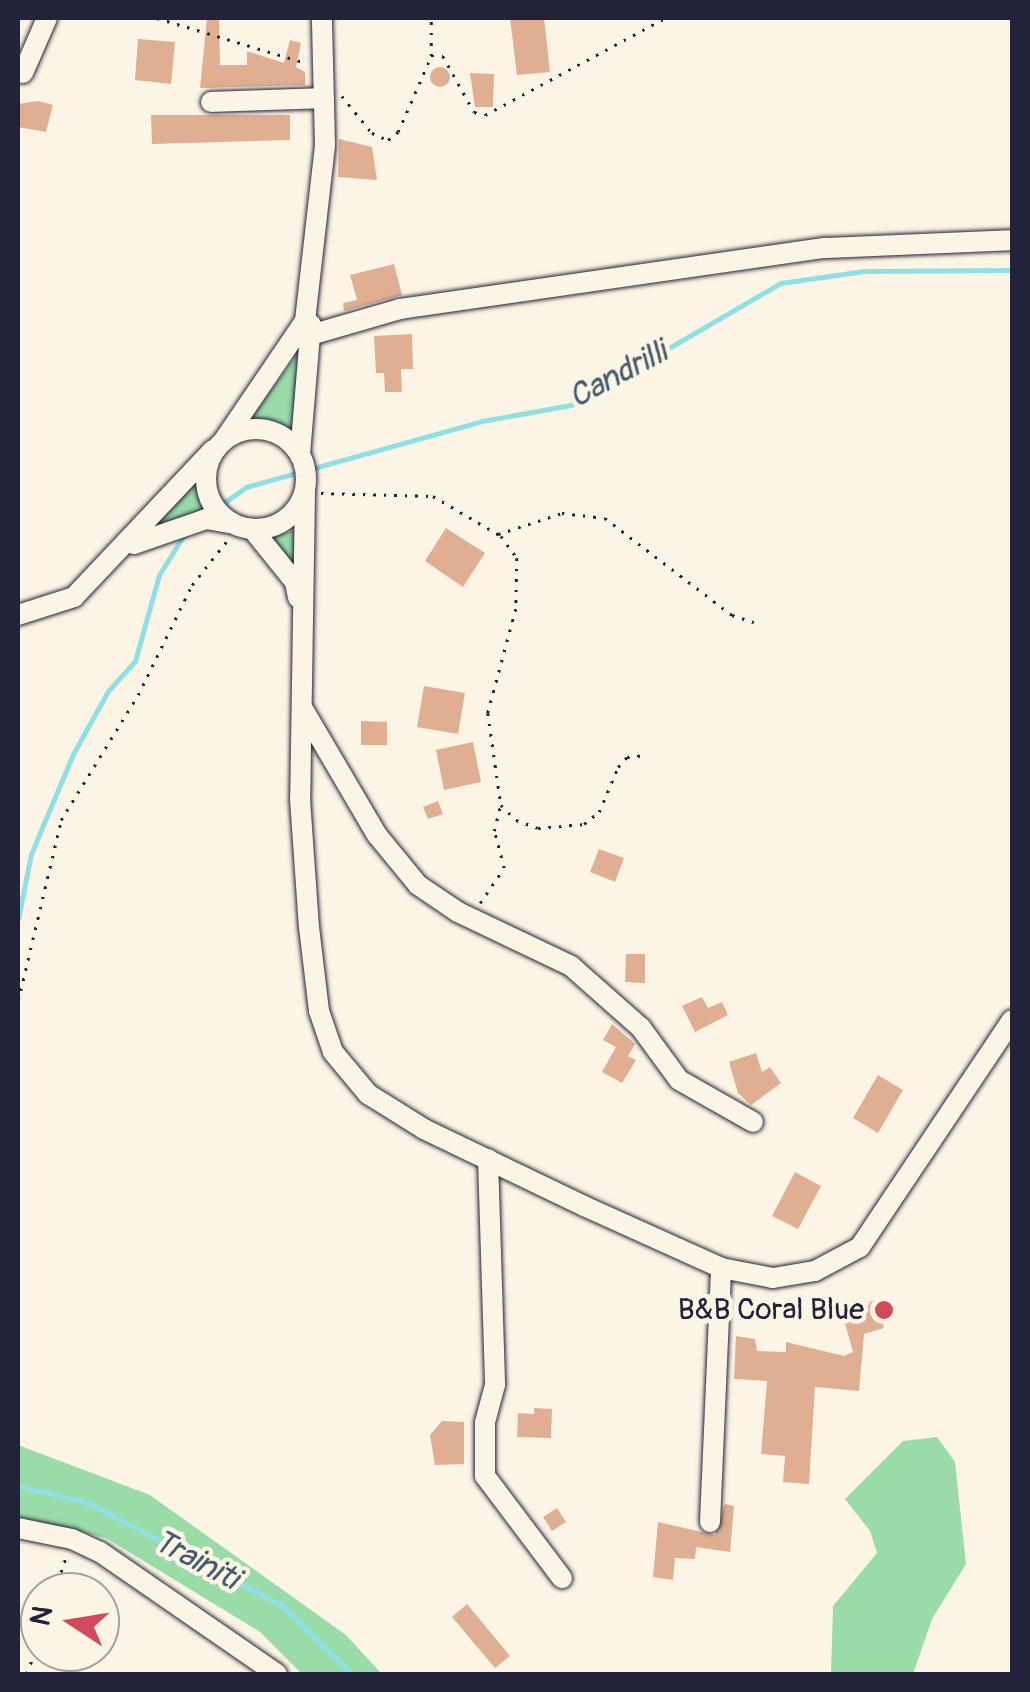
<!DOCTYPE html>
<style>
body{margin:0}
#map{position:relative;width:1030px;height:1692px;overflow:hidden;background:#fcf5e5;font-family:Pangolin,sans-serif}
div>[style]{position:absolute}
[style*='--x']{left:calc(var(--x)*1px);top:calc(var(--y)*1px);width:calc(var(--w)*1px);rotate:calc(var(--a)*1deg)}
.green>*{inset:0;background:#99dca8}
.stream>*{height:5px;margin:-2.5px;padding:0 2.5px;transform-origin:2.5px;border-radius:2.5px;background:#8ee0e5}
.building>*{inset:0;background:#e0af92}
.round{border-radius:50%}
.path>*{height:2.5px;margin-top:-1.25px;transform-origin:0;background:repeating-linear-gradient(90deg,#22223b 0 2.5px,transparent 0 10.5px)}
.roads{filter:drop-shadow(0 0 2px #22223b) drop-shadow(0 0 2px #22223b)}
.minor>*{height:20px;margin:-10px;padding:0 10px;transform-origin:10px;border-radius:10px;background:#fcf5e5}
.minor>.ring{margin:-10px;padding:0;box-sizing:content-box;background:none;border:20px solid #fcf5e5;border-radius:50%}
.dots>*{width:28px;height:28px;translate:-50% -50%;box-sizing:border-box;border:5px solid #fcf5e5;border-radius:50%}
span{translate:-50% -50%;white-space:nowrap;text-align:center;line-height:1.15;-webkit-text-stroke:9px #fcf5e5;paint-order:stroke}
.poi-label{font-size:30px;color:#22223b}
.right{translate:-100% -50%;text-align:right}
.water-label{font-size:32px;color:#425b6e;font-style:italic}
.frame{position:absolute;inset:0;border:20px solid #22223b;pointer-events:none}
.north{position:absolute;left:20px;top:1572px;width:100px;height:100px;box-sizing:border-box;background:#fcf5e5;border:2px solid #a5a1a1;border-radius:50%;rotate:282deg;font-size:28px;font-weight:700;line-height:40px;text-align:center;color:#22223b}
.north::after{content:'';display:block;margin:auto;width:35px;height:45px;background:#d1495b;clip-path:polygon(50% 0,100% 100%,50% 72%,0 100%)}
</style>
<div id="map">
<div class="green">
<i style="clip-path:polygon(306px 342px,296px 438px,275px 425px,247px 424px)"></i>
<i style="clip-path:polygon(202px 466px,200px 495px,209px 514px,146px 527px)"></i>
<i style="clip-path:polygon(295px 530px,295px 566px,272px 537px)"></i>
<i style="clip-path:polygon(937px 1437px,955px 1462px,966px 1564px,932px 1619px,913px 1674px,831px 1674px,833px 1606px,877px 1553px,870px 1531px,845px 1499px,903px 1441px)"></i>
<i style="clip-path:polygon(18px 1445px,150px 1495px,346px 1635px,382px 1674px,302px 1674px,260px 1632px,106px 1538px,18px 1517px)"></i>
</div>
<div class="stream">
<i style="--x:222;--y:504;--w:29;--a:-35"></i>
<i style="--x:246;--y:487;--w:245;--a:-15.6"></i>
<i style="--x:482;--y:421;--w:90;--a:-10.2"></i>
<i style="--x:571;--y:405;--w:243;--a:-30.2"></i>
<i style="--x:781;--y:283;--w:84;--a:-8.2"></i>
<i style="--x:864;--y:271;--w:148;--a:-0.4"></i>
<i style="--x:18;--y:919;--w:66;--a:-78.7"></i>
<i style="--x:31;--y:854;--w:108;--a:-67.2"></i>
<i style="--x:73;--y:754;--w:72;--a:-60.9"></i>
<i style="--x:108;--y:691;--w:40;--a:-48"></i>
<i style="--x:135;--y:661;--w:89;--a:-74.4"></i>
<i style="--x:159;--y:575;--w:46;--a:-58.4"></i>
<i style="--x:18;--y:1486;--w:73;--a:13.5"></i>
<i style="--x:89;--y:1503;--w:220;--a:28"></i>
<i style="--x:283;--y:1606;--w:97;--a:44.6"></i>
</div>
<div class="building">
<i style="clip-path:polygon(207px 18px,219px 18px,220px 65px,247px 65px,247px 51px,284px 63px,290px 40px,301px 43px,296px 67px,305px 72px,305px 85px,200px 88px)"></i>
<i style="clip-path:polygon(510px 18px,544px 18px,550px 72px,517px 75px)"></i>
<i style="clip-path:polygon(138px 39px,175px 42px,171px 84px,135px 80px)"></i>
<i class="round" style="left:430px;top:67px;width:20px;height:20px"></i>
<i style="clip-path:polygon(470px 73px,494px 74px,493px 107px,475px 107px)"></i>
<i style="clip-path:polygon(38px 101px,53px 105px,46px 132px,18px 127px,18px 104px)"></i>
<i style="clip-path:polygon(151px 115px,290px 115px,290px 140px,152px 144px)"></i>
<i style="clip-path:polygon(339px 139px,372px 147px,377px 180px,338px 177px)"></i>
<i style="clip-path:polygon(394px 264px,402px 295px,344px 311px,343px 303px,357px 300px,350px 275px)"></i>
<i style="clip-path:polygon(412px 334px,413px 369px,401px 369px,402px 392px,385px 392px,384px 373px,376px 373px,374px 336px)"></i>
<i style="clip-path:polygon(446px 528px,485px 553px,463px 587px,425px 561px)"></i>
<i style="clip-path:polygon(424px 686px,465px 693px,458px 734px,417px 727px)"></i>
<i style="clip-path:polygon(361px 721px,387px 722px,387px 745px,361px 745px)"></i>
<i style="clip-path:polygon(473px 742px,481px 782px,444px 790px,436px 750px)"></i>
<i style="clip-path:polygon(438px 801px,443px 814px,428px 819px,423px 807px)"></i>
<i style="clip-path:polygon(599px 849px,624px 858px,615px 882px,590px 872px)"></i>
<i style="clip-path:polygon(626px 954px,645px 954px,645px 983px,625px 982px)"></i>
<i style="clip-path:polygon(702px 997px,708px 1008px,722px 1002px,728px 1015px,695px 1032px,682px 1006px)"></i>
<i style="clip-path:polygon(612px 1024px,635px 1044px,628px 1056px,636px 1060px,622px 1083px,602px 1072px,616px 1047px,603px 1040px)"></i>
<i style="clip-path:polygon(756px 1053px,762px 1072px,770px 1067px,781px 1083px,751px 1105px,738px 1093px,729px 1062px)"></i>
<i style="clip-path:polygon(878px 1075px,903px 1090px,878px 1133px,853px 1118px)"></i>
<i style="clip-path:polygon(795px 1172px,821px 1186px,798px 1229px,772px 1216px)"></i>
<i style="clip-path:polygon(876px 1300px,884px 1328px,864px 1334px,859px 1391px,815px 1387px,809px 1484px,783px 1482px,785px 1456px,761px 1454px,767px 1381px,734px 1379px,736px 1336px,755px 1339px,757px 1351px,786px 1352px,786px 1342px,844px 1356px,853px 1352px,841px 1309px)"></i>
<i style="clip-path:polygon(534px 1408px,552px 1409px,551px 1438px,517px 1437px,518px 1413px,534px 1414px)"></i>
<i style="clip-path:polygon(442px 1421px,464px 1422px,464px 1464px,435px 1465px,430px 1435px)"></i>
<i style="clip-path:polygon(725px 1504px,734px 1506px,730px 1552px,696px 1547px,695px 1559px,675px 1558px,673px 1580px,653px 1577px,658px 1522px,715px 1535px)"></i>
<i style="clip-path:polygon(557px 1508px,566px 1522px,552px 1531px,543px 1517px)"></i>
<i style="clip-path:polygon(467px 1604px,510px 1656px,495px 1668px,452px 1617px)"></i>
</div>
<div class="path">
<i style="--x:157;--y:18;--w:152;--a:16.8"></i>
<i style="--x:431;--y:56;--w:38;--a:-90"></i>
<i style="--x:342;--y:96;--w:48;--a:51"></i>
<i style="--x:372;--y:133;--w:17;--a:24"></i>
<i style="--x:388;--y:140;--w:13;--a:-39"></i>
<i style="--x:398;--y:132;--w:83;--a:-66.5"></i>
<i style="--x:431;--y:56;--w:12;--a:0"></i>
<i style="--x:443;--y:56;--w:64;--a:61"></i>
<i style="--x:474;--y:112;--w:11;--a:15"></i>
<i style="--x:485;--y:115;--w:204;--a:-28.3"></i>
<i style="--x:321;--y:493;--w:112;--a:1.5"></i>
<i style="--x:433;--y:496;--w:79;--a:30.5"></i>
<i style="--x:501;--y:536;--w:27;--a:54"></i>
<i style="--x:517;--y:558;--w:51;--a:91.1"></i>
<i style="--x:516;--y:609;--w:108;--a:105.1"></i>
<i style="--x:488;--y:713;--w:93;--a:82"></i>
<i style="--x:501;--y:805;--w:21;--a:45"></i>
<i style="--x:516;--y:820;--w:23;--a:20"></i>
<i style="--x:538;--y:828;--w:46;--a:-5"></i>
<i style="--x:584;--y:824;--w:19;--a:-39"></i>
<i style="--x:599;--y:812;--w:49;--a:-67.1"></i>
<i style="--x:618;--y:767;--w:13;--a:-48"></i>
<i style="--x:627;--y:757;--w:20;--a:-6"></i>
<i style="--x:498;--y:534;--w:67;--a:-18.2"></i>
<i style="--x:562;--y:513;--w:43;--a:6.6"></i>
<i style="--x:605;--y:518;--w:160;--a:37.4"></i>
<i style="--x:732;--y:615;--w:23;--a:18"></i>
<i style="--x:480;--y:903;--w:42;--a:-55.6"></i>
<i style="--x:504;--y:868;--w:38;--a:-105"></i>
<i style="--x:494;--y:831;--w:25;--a:-76"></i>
<i style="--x:18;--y:1001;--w:186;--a:-76.6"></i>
<i style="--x:61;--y:820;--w:147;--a:-58.4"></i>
<i style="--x:138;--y:695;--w:123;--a:-63.9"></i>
<i style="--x:192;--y:585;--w:55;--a:-51.7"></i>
<i style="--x:54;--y:1592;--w:40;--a:-71.1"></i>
<i style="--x:27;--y:1674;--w:41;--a:-71.6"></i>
</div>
<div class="roads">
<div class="minor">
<i style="--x:23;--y:73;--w:60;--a:-66.4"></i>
<i style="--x:211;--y:102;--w:113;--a:-2"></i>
<i style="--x:310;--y:335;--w:94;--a:-16.1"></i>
<i style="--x:400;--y:309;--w:429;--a:-8.2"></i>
<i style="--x:825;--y:248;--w:187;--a:-2.4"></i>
<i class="ring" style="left:206px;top:429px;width:80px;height:80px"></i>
<i style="--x:224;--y:440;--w:144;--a:-55.8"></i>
<i style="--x:305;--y:321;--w:177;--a:-83.5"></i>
<i style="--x:325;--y:145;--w:127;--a:-91.4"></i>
<i style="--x:300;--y:454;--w:130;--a:-85.2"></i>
<i style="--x:305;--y:492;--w:307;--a:90.9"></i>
<i style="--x:300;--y:799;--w:128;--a:86"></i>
<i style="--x:309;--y:927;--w:85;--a:83.2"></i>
<i style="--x:319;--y:1011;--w:43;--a:71.1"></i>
<i style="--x:333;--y:1052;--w:55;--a:50.2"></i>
<i style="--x:368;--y:1094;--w:66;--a:32"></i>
<i style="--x:424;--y:1129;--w:178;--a:25.7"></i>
<i style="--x:584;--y:1206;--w:150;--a:24.3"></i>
<i style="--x:721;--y:1268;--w:53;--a:10.9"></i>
<i style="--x:773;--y:1278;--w:43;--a:-9.5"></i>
<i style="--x:815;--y:1271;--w:51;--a:-28.1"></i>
<i style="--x:860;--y:1247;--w:273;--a:-56.2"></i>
<i style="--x:253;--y:530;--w:67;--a:51.1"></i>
<i style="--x:295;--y:582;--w:16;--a:79"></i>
<i style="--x:134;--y:544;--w:76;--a:-19.1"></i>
<i style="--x:206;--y:519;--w:23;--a:10"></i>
<i style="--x:18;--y:615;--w:59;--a:-17.8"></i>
<i style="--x:74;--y:597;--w:202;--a:-46.6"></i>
<i style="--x:303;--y:709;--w:146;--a:59.6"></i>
<i style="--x:377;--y:835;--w:65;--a:50.6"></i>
<i style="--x:418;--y:885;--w:48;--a:34"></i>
<i style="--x:458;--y:912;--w:125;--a:25.5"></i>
<i style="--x:571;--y:966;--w:94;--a:41.5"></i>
<i style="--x:641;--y:1028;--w:64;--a:53.8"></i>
<i style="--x:679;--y:1080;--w:85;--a:29.6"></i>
<i style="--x:488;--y:1159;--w:226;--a:88.2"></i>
<i style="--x:495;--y:1385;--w:38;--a:105"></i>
<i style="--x:485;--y:1422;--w:54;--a:90"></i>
<i style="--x:485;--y:1476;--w:128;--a:53"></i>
<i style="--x:710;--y:1522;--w:254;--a:-87.5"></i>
<i style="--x:18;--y:1528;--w:55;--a:11.5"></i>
<i style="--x:72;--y:1539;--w:31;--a:25"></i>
<i style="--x:100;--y:1552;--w:215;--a:34.6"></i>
</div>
</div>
<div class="dots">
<i style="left:884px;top:1310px;background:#d1495b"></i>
</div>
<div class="poi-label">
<span class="right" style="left:864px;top:1310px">B&amp;B Coral Blue</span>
</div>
<div class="water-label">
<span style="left:618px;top:375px;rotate:-28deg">Candrilli</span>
<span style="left:196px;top:1560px;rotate:28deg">Trainiti</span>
</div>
<div class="frame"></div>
<div class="north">N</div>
</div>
